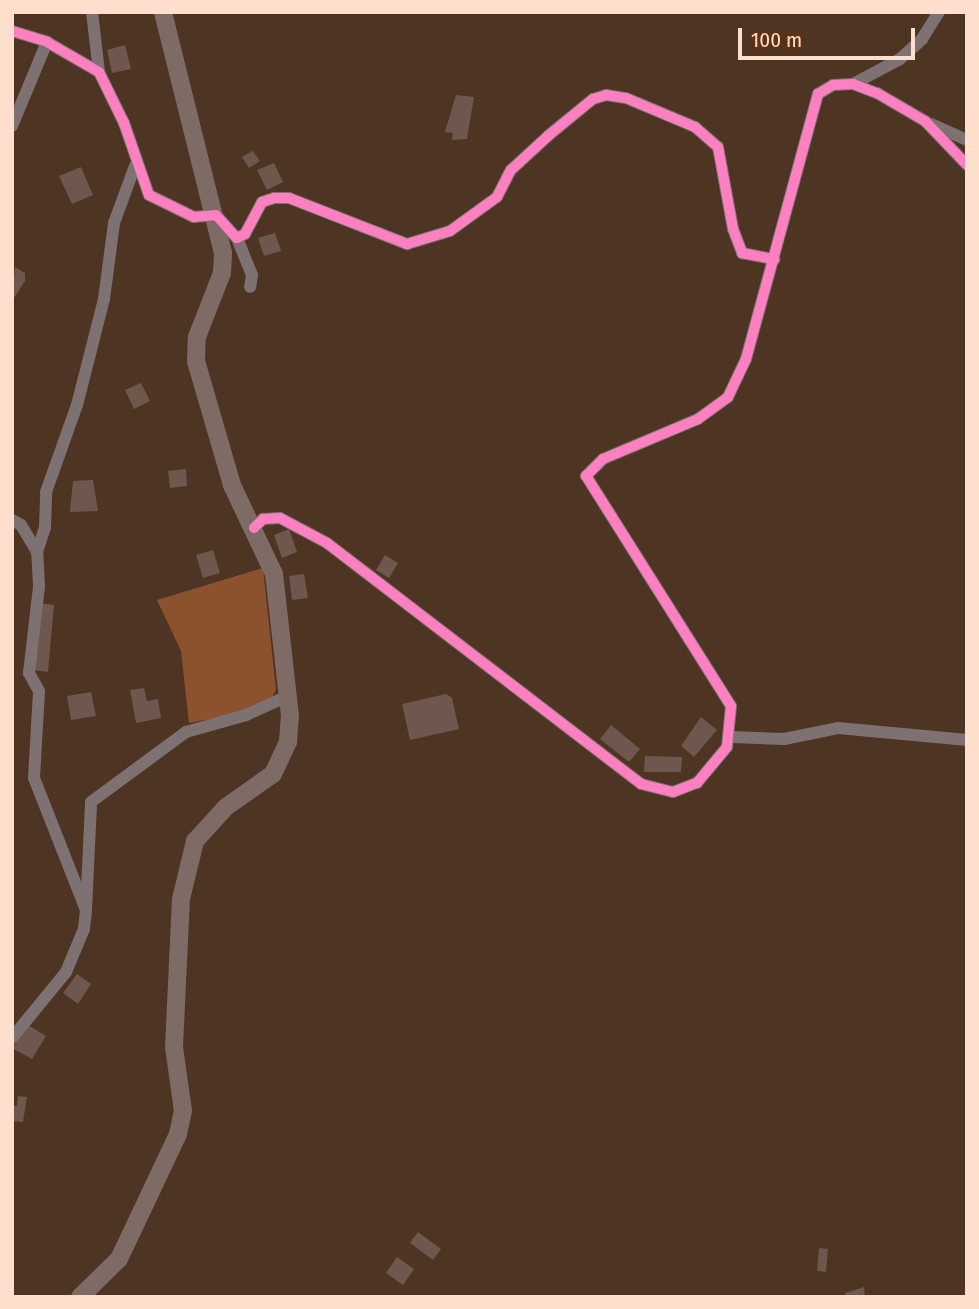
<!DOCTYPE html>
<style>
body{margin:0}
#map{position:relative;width:979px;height:1309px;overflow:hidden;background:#4e3422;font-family:"Fira Sans Condensed",sans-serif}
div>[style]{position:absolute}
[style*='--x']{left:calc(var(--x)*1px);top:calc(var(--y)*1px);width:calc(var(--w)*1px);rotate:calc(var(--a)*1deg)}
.green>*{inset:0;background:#8c512d}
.building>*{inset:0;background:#6e574d}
.minor>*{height:12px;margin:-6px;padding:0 6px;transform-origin:6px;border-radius:6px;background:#7d7172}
.highway>*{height:18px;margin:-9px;padding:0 9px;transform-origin:9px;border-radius:9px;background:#7e6b66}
.cycleway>*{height:10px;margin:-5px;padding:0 5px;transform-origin:5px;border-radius:5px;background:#ff80c0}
span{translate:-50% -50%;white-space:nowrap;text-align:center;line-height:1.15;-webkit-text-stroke:6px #61300f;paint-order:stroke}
.frame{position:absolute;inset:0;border:14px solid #fedecd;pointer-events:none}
.scale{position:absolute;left:738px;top:28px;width:177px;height:32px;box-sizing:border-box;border:4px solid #fedecd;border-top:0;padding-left:9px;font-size:21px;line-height:24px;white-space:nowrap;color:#fedecd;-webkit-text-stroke:5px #61300f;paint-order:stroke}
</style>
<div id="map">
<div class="green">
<i style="clip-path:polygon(263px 568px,276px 690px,271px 699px,237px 714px,189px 723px,181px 651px,157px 600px)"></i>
</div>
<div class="building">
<i style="clip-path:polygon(125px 45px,131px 69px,112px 73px,107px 50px)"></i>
<i style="clip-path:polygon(456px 95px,474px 97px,467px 139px,452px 140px,453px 133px,445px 132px)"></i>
<i style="clip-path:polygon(253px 151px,260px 161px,249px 168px,242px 157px)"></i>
<i style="clip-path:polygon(274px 163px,283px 182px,267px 190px,257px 170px)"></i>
<i style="clip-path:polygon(81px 167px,93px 195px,72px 204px,59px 176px)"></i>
<i style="clip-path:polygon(275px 233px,281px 251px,264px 256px,258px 238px)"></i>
<i style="clip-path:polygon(15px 267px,25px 273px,25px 281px,12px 301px)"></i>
<i style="clip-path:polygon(141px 383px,150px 401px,134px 409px,125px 390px)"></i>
<i style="clip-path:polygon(186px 469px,187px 486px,170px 488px,168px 471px)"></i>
<i style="clip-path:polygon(93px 480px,98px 511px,70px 512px,73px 481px)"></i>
<i style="clip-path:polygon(289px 529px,297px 552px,282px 558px,274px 535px)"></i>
<i style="clip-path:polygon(213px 550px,220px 573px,203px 578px,196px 555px)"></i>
<i style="clip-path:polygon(385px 555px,398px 563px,389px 578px,376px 570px)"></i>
<i style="clip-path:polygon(304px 574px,308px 598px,292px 600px,289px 576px)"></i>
<i style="clip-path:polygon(40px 603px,54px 605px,48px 672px,33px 670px)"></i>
<i style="clip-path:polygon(144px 688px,147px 701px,158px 699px,161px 718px,136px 723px,130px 690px)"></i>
<i style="clip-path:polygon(91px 692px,96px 716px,71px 720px,67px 696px)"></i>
<i style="clip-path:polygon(446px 694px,452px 698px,459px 729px,410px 740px,402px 704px)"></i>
<i style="clip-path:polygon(701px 717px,717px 730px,694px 757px,681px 746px)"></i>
<i style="clip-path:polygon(611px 725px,640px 749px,629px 762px,600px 739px)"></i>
<i style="clip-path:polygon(645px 756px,682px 757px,681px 772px,644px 772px)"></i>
<i style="clip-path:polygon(77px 974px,91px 984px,78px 1004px,63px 993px)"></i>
<i style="clip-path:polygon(28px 1025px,46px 1036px,32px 1059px,12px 1048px)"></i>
<i style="clip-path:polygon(18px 1096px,27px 1097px,23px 1122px,12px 1121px,12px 1106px,17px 1106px)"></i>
<i style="clip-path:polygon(418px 1232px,441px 1249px,433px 1260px,410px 1243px)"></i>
<i style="clip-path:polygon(819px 1248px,828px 1249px,826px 1272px,817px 1271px)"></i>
<i style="clip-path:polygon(397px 1257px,414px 1269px,403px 1285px,386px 1273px)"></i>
<i style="clip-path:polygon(864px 1287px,865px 1297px,846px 1297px,845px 1293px)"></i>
</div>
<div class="minor">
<i style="--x:92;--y:12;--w:60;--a:83.3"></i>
<i style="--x:12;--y:31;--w:37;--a:17"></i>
<i style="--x:47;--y:42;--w:60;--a:30"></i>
<i style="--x:99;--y:72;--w:57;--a:63.9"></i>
<i style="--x:124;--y:123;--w:76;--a:70.9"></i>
<i style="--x:149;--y:195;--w:50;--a:26.1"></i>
<i style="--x:194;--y:217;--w:22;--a:-5"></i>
<i style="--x:216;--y:215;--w:31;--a:48"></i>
<i style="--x:237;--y:238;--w:9;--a:-27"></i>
<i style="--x:245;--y:234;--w:36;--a:-62"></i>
<i style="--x:262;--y:202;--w:13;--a:-18"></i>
<i style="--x:274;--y:198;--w:15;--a:0"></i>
<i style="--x:289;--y:198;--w:127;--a:21.3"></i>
<i style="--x:407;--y:244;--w:45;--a:-16.8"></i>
<i style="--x:450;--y:231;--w:58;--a:-35.9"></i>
<i style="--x:497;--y:197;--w:30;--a:-63"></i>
<i style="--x:511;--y:170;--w:52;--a:-42.6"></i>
<i style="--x:549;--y:135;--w:57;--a:-39.3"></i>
<i style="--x:593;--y:99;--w:14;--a:-17"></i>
<i style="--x:606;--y:95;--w:20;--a:9"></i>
<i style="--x:626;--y:98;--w:75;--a:22.8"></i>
<i style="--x:695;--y:127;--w:30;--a:41"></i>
<i style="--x:718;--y:147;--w:83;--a:79.6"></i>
<i style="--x:733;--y:229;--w:26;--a:69"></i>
<i style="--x:742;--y:253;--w:33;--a:11"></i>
<i style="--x:853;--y:84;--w:53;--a:-28"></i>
<i style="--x:900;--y:59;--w:30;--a:-42"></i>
<i style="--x:922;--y:39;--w:32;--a:-58"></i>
<i style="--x:931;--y:124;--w:39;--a:24"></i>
<i style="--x:12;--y:126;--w:91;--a:-67.4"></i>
<i style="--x:237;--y:238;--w:40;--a:68"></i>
<i style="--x:252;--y:275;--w:12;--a:99"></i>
<i style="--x:12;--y:520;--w:10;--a:29"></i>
<i style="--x:21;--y:525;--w:31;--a:59"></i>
<i style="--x:254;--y:528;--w:13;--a:-45"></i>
<i style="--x:263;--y:519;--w:17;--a:-3"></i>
<i style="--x:280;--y:518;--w:53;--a:28"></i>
<i style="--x:327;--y:543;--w:396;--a:37.5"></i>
<i style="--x:641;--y:784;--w:33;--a:14"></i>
<i style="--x:673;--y:792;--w:26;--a:-21"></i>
<i style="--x:697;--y:783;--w:47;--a:-50.2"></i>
<i style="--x:727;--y:747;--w:41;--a:-84.4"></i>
<i style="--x:731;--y:706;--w:272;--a:-122.2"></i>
<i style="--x:586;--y:476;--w:24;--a:-45"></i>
<i style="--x:603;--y:459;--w:103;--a:-22.8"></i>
<i style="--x:698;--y:419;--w:37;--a:-36"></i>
<i style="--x:728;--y:397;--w:42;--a:-64.7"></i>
<i style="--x:746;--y:359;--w:275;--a:-74.8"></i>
<i style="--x:818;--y:94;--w:17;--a:-31"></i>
<i style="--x:833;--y:85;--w:20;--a:-3"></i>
<i style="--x:853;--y:84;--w:26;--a:21"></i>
<i style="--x:877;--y:93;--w:56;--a:30.3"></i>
<i style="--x:925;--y:121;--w:61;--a:46.3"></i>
<i style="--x:731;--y:737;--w:53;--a:2.2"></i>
<i style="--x:784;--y:739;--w:55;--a:-11.5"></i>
<i style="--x:838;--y:728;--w:130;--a:5.3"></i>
<i style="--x:86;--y:910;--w:108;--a:-87.3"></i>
<i style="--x:91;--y:802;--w:118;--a:-36.4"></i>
<i style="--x:186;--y:732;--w:62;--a:-15.8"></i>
<i style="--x:246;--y:715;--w:46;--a:-24.3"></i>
<i style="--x:12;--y:1038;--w:85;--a:-50.7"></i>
<i style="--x:66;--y:972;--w:47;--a:-67.3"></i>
<i style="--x:84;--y:929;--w:19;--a:-84"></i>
<i style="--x:86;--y:910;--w:142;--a:-111.5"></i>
<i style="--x:34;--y:778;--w:87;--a:-86.7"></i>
<i style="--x:39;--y:691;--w:21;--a:-119"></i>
<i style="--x:29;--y:673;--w:88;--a:-83.4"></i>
<i style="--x:39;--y:586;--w:34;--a:-93"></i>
<i style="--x:37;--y:552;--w:26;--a:-72"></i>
<i style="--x:45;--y:527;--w:35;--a:-88"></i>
<i style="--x:46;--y:492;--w:92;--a:-70.4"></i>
<i style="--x:77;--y:405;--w:109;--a:-75.7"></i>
<i style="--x:104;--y:299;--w:77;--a:-82.5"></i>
<i style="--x:114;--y:223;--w:61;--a:-69.8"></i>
</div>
<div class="highway">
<i style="--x:80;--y:1297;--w:54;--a:-44.3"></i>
<i style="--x:119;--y:1259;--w:138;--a:-64.7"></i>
<i style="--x:178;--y:1134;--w:24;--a:-78"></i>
<i style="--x:183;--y:1111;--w:65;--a:-98"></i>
<i style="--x:174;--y:1047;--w:148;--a:-87.3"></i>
<i style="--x:181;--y:899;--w:60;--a:-76.4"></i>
<i style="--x:195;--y:841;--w:46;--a:-47.6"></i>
<i style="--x:226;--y:807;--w:57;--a:-35.1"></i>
<i style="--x:273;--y:774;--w:35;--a:-65"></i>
<i style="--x:288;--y:742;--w:26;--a:-86"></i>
<i style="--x:290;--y:716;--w:143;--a:-96.4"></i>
<i style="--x:274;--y:574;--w:98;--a:-115.3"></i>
<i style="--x:232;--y:485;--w:129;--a:-106.2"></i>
<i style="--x:196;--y:361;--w:24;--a:-88"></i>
<i style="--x:197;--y:337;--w:69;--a:-68.7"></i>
<i style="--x:222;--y:273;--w:20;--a:-87"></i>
<i style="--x:223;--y:253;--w:248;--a:-104"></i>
</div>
<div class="cycleway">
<i style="--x:12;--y:31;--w:37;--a:17"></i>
<i style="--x:47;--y:42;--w:60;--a:30"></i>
<i style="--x:99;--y:72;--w:57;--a:63.9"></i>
<i style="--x:124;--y:123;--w:76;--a:70.9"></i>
<i style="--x:149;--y:195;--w:50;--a:26.1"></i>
<i style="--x:194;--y:217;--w:22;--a:-5"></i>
<i style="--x:216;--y:215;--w:31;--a:48"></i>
<i style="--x:237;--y:238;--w:9;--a:-27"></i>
<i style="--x:245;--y:234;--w:36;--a:-62"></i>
<i style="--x:262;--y:202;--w:13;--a:-18"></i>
<i style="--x:274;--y:198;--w:15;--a:0"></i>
<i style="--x:289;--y:198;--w:127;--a:21.3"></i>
<i style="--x:407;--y:244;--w:45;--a:-16.8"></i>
<i style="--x:450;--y:231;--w:58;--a:-35.9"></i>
<i style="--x:497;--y:197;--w:30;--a:-63"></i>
<i style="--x:511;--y:170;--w:52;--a:-42.6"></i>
<i style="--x:549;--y:135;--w:57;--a:-39.3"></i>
<i style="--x:593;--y:99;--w:14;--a:-17"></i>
<i style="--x:606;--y:95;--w:20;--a:9"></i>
<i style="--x:626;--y:98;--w:75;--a:22.8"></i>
<i style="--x:695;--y:127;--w:30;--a:41"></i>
<i style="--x:718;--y:147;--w:83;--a:79.6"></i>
<i style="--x:733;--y:229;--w:26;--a:69"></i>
<i style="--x:742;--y:253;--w:33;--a:11"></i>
<i style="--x:254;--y:528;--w:13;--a:-45"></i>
<i style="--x:263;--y:519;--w:17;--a:-3"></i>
<i style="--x:280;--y:518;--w:53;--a:28"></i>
<i style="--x:327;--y:543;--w:396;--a:37.5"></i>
<i style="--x:641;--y:784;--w:33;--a:14"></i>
<i style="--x:673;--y:792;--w:26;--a:-21"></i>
<i style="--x:697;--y:783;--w:47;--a:-50.2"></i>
<i style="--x:727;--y:747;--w:41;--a:-84.4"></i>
<i style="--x:731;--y:706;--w:272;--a:-122.2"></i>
<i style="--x:586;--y:476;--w:24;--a:-45"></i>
<i style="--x:603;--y:459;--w:103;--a:-22.8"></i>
<i style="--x:698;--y:419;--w:37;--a:-36"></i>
<i style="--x:728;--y:397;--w:42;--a:-64.7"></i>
<i style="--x:746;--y:359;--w:275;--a:-74.8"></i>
<i style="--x:818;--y:94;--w:17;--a:-31"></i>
<i style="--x:833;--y:85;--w:20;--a:-3"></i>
<i style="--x:853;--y:84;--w:26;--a:21"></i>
<i style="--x:877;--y:93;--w:56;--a:30.3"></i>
<i style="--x:925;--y:121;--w:61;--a:46.3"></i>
</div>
<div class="frame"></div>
<div class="scale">100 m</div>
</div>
